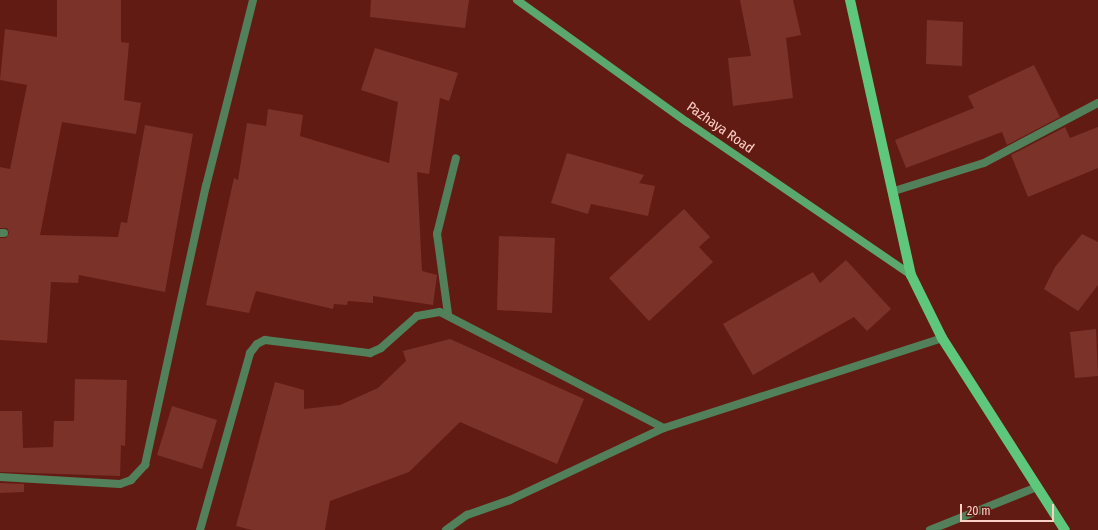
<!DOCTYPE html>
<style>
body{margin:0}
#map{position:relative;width:1098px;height:530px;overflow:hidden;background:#621b13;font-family:"Fira Sans Condensed",sans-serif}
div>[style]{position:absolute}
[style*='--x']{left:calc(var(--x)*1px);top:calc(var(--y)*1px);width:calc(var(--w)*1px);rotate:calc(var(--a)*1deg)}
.building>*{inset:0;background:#7b3228}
.lane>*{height:8px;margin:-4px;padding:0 4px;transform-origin:4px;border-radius:4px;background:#51805b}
.street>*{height:8px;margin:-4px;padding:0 4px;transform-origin:4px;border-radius:4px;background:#51805b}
.secondary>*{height:8px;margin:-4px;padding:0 4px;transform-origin:4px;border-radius:4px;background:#5aa86d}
.primary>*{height:10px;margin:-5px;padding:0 5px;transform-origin:5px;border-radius:5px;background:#5fc77b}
span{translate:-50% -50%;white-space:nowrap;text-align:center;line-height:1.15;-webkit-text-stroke:4px #621b13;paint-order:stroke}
.street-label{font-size:14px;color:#fccfc7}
.scale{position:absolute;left:960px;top:504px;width:94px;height:18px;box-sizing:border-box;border:2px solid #fccfc7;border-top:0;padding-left:5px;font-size:12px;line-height:14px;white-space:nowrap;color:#fccfc7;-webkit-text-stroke:3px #621b13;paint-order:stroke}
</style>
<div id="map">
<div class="building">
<i style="clip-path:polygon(57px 0,121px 0,121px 42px,129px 43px,124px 100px,141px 103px,136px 134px,62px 122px,40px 235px,118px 237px,121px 222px,127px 223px,145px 125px,193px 134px,165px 292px,79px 275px,78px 283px,51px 282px,47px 343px,0 340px,0 238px,6px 238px,9px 233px,7px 228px,0 228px,0 167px,10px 169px,27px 85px,0 80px,5px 29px,57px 37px)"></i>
<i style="clip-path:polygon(371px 0,469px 0,465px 28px,370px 17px)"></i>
<i style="clip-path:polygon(740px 0,793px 0,801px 35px,786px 38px,793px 98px,733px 106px,728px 58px,751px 56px)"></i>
<i style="clip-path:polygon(927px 20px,963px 22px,962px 66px,926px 64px)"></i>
<i style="clip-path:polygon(375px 48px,458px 73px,449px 101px,440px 98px,429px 174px,417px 172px,422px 271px,437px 275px,433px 305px,373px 296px,373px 303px,348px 301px,347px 305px,334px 304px,333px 309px,256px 291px,249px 313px,206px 305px,234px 178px,238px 180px,247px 123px,266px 126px,268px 109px,303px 115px,300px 136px,389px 163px,398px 102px,361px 90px)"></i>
<i style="clip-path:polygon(1034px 65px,1060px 117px,1007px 145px,1002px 132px,906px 168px,895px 140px,974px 108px,968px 96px)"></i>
<i style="clip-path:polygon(1065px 127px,1070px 138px,1098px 127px,1098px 168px,1028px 197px,1011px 155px)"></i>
<i style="clip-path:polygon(567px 153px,644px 175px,639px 183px,655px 186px,648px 216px,591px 204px,588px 214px,551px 203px)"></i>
<i style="clip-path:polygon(684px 209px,710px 237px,699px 247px,713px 262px,649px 321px,609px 278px)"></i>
<i style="clip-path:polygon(1082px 234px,1098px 242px,1098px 285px,1078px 311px,1044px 289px,1055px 267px)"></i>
<i style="clip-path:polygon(499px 236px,555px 238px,552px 313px,497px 310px)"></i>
<i style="clip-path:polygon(846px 260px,891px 309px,867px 331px,854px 317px,753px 375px,723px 324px,813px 272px,820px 283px)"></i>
<i style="clip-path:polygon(1096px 329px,1098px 376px,1075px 378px,1070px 332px)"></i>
<i style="clip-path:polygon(450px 339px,584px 399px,557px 464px,460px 422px,409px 472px,330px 501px,325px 530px,252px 530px,236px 526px,275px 382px,304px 390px,304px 409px,340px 405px,378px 388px,406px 361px,403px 351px)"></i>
<i style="clip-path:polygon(75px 379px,127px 380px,125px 446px,121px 445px,120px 476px,0 472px,0 411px,22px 411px,23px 448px,53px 447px,54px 421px,74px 421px)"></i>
<i style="clip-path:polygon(172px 406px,217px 420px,202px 469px,157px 455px)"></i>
<i style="clip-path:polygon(0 483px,24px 484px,24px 492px,0 493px)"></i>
</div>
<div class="lane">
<i style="--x:0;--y:233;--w:4;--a:0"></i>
</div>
<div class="street">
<i style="--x:894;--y:191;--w:94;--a:-17.3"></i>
<i style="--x:984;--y:163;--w:129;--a:-27.8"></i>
<i style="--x:448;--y:314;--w:81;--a:-97.8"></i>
<i style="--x:437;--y:234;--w:78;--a:-76"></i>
<i style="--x:0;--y:477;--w:120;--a:3.3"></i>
<i style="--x:120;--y:484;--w:12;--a:-20"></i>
<i style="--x:131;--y:480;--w:21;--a:-47"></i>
<i style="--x:145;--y:465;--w:286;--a:-77.7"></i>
<i style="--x:206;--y:186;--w:192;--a:-75.8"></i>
<i style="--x:200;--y:530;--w:184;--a:-74.2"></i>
<i style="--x:250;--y:353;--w:11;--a:-52"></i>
<i style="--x:257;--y:344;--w:9;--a:-27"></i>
<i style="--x:265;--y:340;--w:106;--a:7.1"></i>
<i style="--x:370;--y:353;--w:12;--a:-24"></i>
<i style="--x:381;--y:348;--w:48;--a:-41.6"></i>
<i style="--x:417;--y:316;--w:23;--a:-10"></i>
<i style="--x:440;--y:312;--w:252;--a:27.4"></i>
<i style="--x:446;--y:530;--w:26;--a:-36"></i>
<i style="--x:467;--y:515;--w:46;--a:-19.2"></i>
<i style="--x:510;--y:500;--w:170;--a:-25.1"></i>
<i style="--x:664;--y:428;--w:292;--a:-17.9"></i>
<i style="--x:930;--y:530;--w:115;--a:-21.9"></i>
</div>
<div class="secondary">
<i style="--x:517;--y:0;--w:209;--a:35.7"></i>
<i style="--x:687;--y:122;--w:271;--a:34.3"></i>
</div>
<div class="primary">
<i style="--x:850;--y:0;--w:282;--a:77.5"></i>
<i style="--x:911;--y:275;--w:70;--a:63.8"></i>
<i style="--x:942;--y:338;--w:228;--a:57.4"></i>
</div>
<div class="street-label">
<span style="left:720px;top:128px;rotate:35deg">Pazhaya Road</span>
</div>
<div class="scale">20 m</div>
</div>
